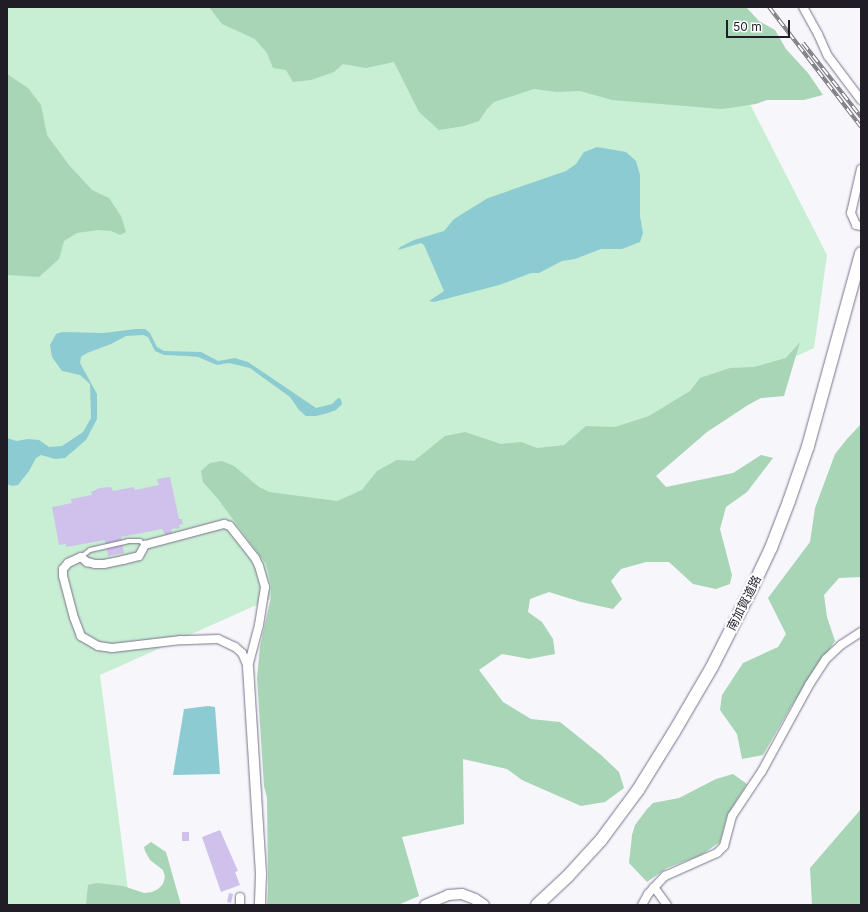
<!DOCTYPE html>
<meta charset="utf-8">
<style>
body{margin:0}
#map{position:relative;width:868px;height:912px;overflow:hidden;background:#f7f6fb;font-family:Inter,"Noto Sans JP",sans-serif}
div>[style]{position:absolute}
[style*='--x']{left:calc(var(--x)*1px);top:calc(var(--y)*1px);width:calc(var(--w)*1px);rotate:calc(var(--a)*1deg)}
.green>*{inset:0;background:#c8eed4}
.forest>*{inset:0;background:#a7d5b6}
.water>*{inset:0;background:#8dcbd2}
.building>*{inset:0;background:#d0c0ec}
.roads{filter:drop-shadow(0 0 1px #7a718a) drop-shadow(0 0 1px #7a718a)}
.service>*{height:4px;margin:-2px;padding:0 2px;transform-origin:2px;border-radius:2px;background:#fff}
.minor>*{height:8px;margin:-4px;padding:0 4px;transform-origin:4px;border-radius:4px;background:#fff}
.tertiary>*{height:10px;margin:-5px;padding:0 5px;transform-origin:5px;border-radius:5px;background:#fff}
.secondary>*{height:12px;margin:-6px;padding:0 6px;transform-origin:6px;border-radius:6px;background:#fff}
.rail>*{height:4px;margin-top:-2px;transform-origin:0;background:repeating-linear-gradient(90deg,#fff 0 8px,#7b7980 0 16px);box-sizing:border-box;border-block:1px solid #7b7980}
span{translate:-50% -50%;white-space:nowrap;text-align:center;line-height:1.15;-webkit-text-stroke:4px #fff;paint-order:stroke}
.street-label{font-size:12px;color:#201d26}
.frame{position:absolute;inset:0;border:8px solid #201d26;pointer-events:none}
.scale{position:absolute;left:726px;top:20px;width:64px;height:18px;box-sizing:border-box;border:2px solid #201d26;border-top:0;padding-left:5px;font-size:12px;line-height:14px;white-space:nowrap;color:#201d26;-webkit-text-stroke:3px #fff;paint-order:stroke}
</style>
<div id="map">
<div class="green">
<i style="clip-path:polygon(7px 7px,691px 7px,705px 16px,827px 255px,814px 348px,288px 591px,100px 675px,130px 905px,7px 905px)"></i>
</div>
<div class="forest">
<i style="clip-path:polygon(209px 7px,746px 7px,759px 21px,775px 30px,786px 49px,808px 73px,823px 95px,804px 100px,767px 100px,756px 104px,722px 109px,612px 100px,580px 91px,557px 92px,534px 89px,494px 102px,487px 109px,479px 121px,464px 126px,439px 130px,419px 112px,394px 62px,366px 68px,343px 64px,334px 72px,311px 80px,293px 82px,286px 70px,273px 68px,267px 53px,255px 39px,222px 24px)"></i>
<i style="clip-path:polygon(7px 74px,28px 88px,41px 105px,47px 135px,69px 165px,92px 190px,109px 198px,121px 216px,126px 232px,120px 235px,111px 231px,98px 230px,77px 233px,64px 241px,59px 259px,39px 277px,7px 275px)"></i>
<i style="clip-path:polygon(800px 342px,784px 396px,761px 398px,748px 405px,707px 432px,656px 476px,666px 487px,733px 473px,761px 455px,773px 458px,747px 492px,726px 507px,720px 529px,732px 575px,730px 584px,716px 589px,693px 584px,669px 562px,646px 562px,621px 569px,611px 581px,622px 599px,613px 609px,581px 602px,549px 592px,530px 599px,528px 612px,542px 622px,553px 639px,555px 654px,529px 659px,502px 654px,479px 670px,503px 702px,531px 719px,560px 722px,601px 755px,619px 772px,624px 788px,605px 802px,581px 806px,522px 780px,507px 769px,463px 759px,464px 824px,402px 837px,419px 896px,398px 905px,267px 905px,268px 888px,267px 798px,264px 786px,257px 678px,260px 646px,271px 597px,271px 585px,266px 564px,218px 499px,203px 482px,201px 471px,210px 463px,222px 461px,234px 466px,259px 487px,269px 492px,337px 501px,362px 490px,377px 471px,397px 460px,414px 461px,445px 436px,465px 432px,501px 444px,521px 442px,537px 448px,564px 445px,586px 426px,615px 427px,649px 416px,690px 391px,700px 378px,730px 368px,754px 367px,786px 358px)"></i>
<i style="clip-path:polygon(861px 424px,861px 577px,839px 578px,824px 595px,827px 617px,835px 641px,792px 705px,763px 755px,742px 759px,737px 734px,720px 710px,722px 695px,743px 663px,778px 647px,786px 634px,768px 598px,810px 542px,815px 508px,835px 454px,847px 439px)"></i>
<i style="clip-path:polygon(733px 774px,747px 784px,727px 816px,720px 842px,701px 855px,667px 868px,647px 882px,629px 863px,632px 835px,635px 825px,647px 809px,653px 803px,679px 798px,716px 779px)"></i>
<i style="clip-path:polygon(861px 809px,861px 905px,812px 905px,810px 868px)"></i>
<i style="clip-path:polygon(151px 842px,166px 852px,181px 905px,86px 905px,88px 885px,97px 883px,123px 886px,144px 893px,152px 892px,158px 889px,163px 884px,165px 877px,163px 870px,150px 860px,145px 851px,144px 847px)"></i>
</div>
<div class="water">
<i style="clip-path:polygon(597px 147px,626px 152px,636px 161px,640px 175px,640px 216px,643px 233px,640px 242px,622px 249px,601px 249px,575px 259px,562px 261px,539px 273px,531px 273px,499px 285px,434px 302px,429px 301px,444px 291px,424px 245px,421px 243px,398px 250px,400px 247px,414px 240px,444px 231px,454px 219px,488px 198px,566px 171px,576px 164px,584px 152px)"></i>
<i style="clip-path:polygon(136px 329px,145px 329px,150px 333px,157px 347px,164px 351px,201px 352px,218px 361px,235px 358px,248px 362px,316px 408px,332px 404px,338px 398px,341px 399px,342px 404px,336px 410px,328px 413px,316px 416px,306px 416px,299px 410px,290px 397px,250px 368px,229px 363px,217px 365px,198px 357px,187px 356px,164px 355px,155px 351px,148px 337px,143px 335px,126px 336px,111px 344px,87px 353px,81px 357px,80px 363px,97px 394px,97px 419px,86px 440px,65px 458px,55px 459px,41px 455px,36px 458px,29px 471px,18px 485px,12px 486px,7px 484px,7px 438px,16px 441px,28px 439px,39px 440px,49px 447px,62px 446px,83px 432px,91px 418px,90px 384px,80px 375px,62px 371px,52px 357px,50px 345px,56px 334px,62px 332px,103px 333px)"></i>
<i style="clip-path:polygon(208px 706px,215px 707px,220px 774px,173px 775px,184px 709px)"></i>
</div>
<div class="building">
<i style="clip-path:polygon(170px 477px,179px 519px,182px 519px,183px 524px,179px 525px,180px 528px,171px 529px,172px 534px,166px 536px,162px 529px,121px 537px,124px 553px,108px 556px,105px 540px,66px 547px,66px 544px,59px 545px,52px 507px,72px 503px,71px 499px,92px 495px,91px 492px,100px 488px,111px 487px,113px 491px,134px 487px,135px 490px,159px 485px,157px 479px)"></i>
<i style="clip-path:polygon(220px 830px,238px 871px,235px 872px,240px 885px,221px 892px,202px 837px)"></i>
<i style="clip-path:polygon(182px 832px,189px 832px,189px 841px,182px 841px)"></i>
<i style="clip-path:polygon(229px 893px,233px 894px,231px 903px,227px 902px)"></i>
</div>
<div class="roads">
<div class="service">
<i style="--x:81;--y:557;--w:11;--a:-38"></i>
<i style="--x:90;--y:550;--w:39;--a:-13"></i>
<i style="--x:128;--y:541;--w:12;--a:0"></i>
<i style="--x:140;--y:541;--w:6;--a:39"></i>
</div>
<div class="minor">
<i style="--x:803;--y:7;--w:31;--a:61"></i>
<i style="--x:818;--y:34;--w:24;--a:66"></i>
<i style="--x:828;--y:56;--w:55;--a:53.1"></i>
<i style="--x:861;--y:169;--w:45;--a:102.8"></i>
<i style="--x:851;--y:213;--w:13;--a:67"></i>
<i style="--x:856;--y:225;--w:5;--a:11"></i>
<i style="--x:224;--y:524;--w:6;--a:18"></i>
<i style="--x:230;--y:526;--w:41;--a:52"></i>
<i style="--x:255;--y:558;--w:9;--a:63"></i>
<i style="--x:259;--y:566;--w:22;--a:74"></i>
<i style="--x:265;--y:587;--w:38;--a:99"></i>
<i style="--x:259;--y:625;--w:43;--a:104.7"></i>
<i style="--x:248;--y:667;--w:15;--a:-113"></i>
<i style="--x:242;--y:653;--w:9;--a:-139"></i>
<i style="--x:235;--y:647;--w:19;--a:-155"></i>
<i style="--x:218;--y:639;--w:37;--a:178"></i>
<i style="--x:181;--y:640;--w:69;--a:173.4"></i>
<i style="--x:112;--y:648;--w:14;--a:-172"></i>
<i style="--x:98;--y:646;--w:20;--a:-150"></i>
<i style="--x:81;--y:636;--w:19;--a:-111"></i>
<i style="--x:74;--y:618;--w:43;--a:-104.7"></i>
<i style="--x:63;--y:576;--w:7;--a:-90"></i>
<i style="--x:63;--y:569;--w:8;--a:-50"></i>
<i style="--x:68;--y:563;--w:14;--a:-25"></i>
<i style="--x:81;--y:557;--w:8;--a:40"></i>
<i style="--x:87;--y:562;--w:8;--a:14"></i>
<i style="--x:95;--y:564;--w:9;--a:0"></i>
<i style="--x:104;--y:564;--w:19;--a:-12"></i>
<i style="--x:123;--y:560;--w:16;--a:-14"></i>
<i style="--x:139;--y:556;--w:13;--a:-61"></i>
<i style="--x:145;--y:545;--w:82;--a:-14.9"></i>
<i style="--x:654;--y:887;--w:22;--a:54"></i>
<i style="--x:240;--y:905;--w:8;--a:-90"></i>
<i style="--x:642;--y:905;--w:13;--a:-61"></i>
<i style="--x:648;--y:894;--w:25;--a:-47"></i>
<i style="--x:665;--y:876;--w:57;--a:-23.9"></i>
<i style="--x:717;--y:853;--w:10;--a:-45"></i>
<i style="--x:724;--y:846;--w:31;--a:-75"></i>
<i style="--x:732;--y:816;--w:54;--a:-56.3"></i>
<i style="--x:762;--y:771;--w:98;--a:-61.3"></i>
<i style="--x:809;--y:685;--w:31;--a:-57"></i>
<i style="--x:826;--y:659;--w:21;--a:-43"></i>
<i style="--x:841;--y:645;--w:24;--a:-33"></i>
</div>
<div class="tertiary">
<i style="--x:248;--y:667;--w:207;--a:86.4"></i>
<i style="--x:261;--y:874;--w:31;--a:92"></i>
<i style="--x:425;--y:905;--w:25;--a:-23"></i>
<i style="--x:448;--y:895;--w:14;--a:-4"></i>
<i style="--x:462;--y:894;--w:14;--a:21"></i>
<i style="--x:475;--y:899;--w:11;--a:34"></i>
</div>
<div class="secondary">
<i style="--x:537;--y:905;--w:42;--a:-43.1"></i>
<i style="--x:568;--y:876;--w:49;--a:-47.5"></i>
<i style="--x:601;--y:840;--w:62;--a:-53.5"></i>
<i style="--x:638;--y:790;--w:68;--a:-58.2"></i>
<i style="--x:674;--y:732;--w:75;--a:-59.7"></i>
<i style="--x:712;--y:667;--w:91;--a:-63.2"></i>
<i style="--x:753;--y:586;--w:42;--a:-64.7"></i>
<i style="--x:771;--y:548;--w:50;--a:-69"></i>
<i style="--x:789;--y:501;--w:58;--a:-70.9"></i>
<i style="--x:808;--y:446;--w:200;--a:-74.6"></i>
</div>
</div>
<div class="rail">
<i style="--x:769;--y:7;--w:151;--a:52.5"></i>
<i style="--x:803;--y:43;--w:94;--a:51.9"></i>
</div>
<div class="street-label">
<span style="left:744px;top:603px;rotate:-63deg">南加賀道路</span>
</div>
<div class="frame"></div>
<div class="scale">50 m</div>
</div>
